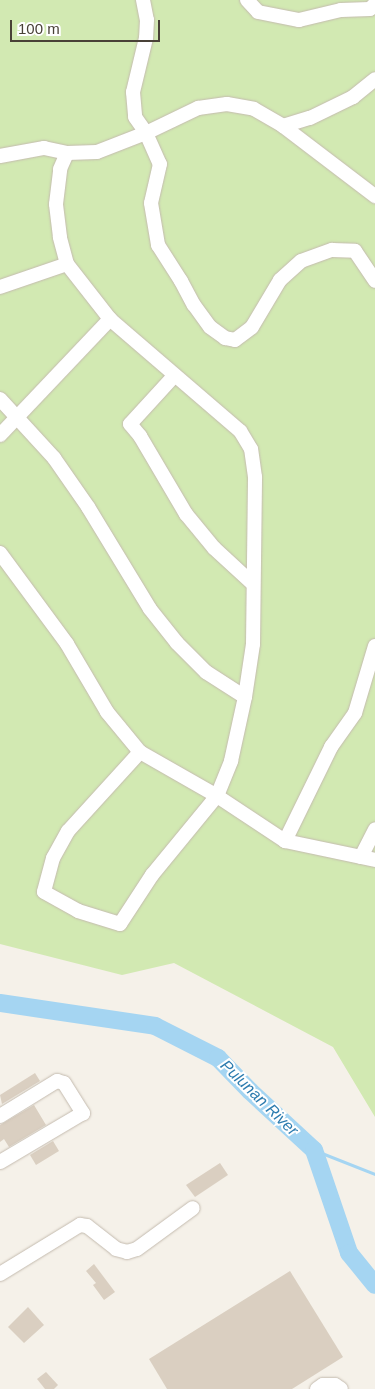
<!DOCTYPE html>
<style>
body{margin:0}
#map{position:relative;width:375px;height:1389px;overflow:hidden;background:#f5f1e9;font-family:Arial,sans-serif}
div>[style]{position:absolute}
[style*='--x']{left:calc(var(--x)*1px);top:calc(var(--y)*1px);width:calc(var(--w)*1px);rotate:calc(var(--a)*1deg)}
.green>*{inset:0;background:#d2e9b2}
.stream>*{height:3px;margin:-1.5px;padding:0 1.5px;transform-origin:1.5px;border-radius:1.5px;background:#a5d5f2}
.river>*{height:18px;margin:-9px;padding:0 9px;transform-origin:9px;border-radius:9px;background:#a5d5f2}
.building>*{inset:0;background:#dacfc1}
.roads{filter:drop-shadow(0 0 1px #c4bbaf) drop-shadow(0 0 1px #c4bbaf)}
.minor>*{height:14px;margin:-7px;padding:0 7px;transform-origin:7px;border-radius:7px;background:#fff}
span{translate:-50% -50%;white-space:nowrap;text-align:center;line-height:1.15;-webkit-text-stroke:4px #fff;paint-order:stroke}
.water-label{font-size:16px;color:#2d7caf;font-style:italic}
.scale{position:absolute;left:10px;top:20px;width:150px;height:22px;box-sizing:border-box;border:2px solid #494137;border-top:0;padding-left:6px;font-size:15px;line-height:18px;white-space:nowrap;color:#494137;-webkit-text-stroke:4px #fff;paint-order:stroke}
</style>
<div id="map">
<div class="green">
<i style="clip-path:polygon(0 0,375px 0,375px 1117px,333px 1047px,174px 963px,122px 975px,0 944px)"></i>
</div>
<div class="stream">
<i style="--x:314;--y:1150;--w:66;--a:21.5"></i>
</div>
<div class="river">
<i style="--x:0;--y:1003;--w:157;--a:8.4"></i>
<i style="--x:155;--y:1026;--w:71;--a:26.9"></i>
<i style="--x:218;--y:1058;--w:46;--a:45.9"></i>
<i style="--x:250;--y:1091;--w:87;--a:42.7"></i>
<i style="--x:314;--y:1150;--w:109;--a:71.2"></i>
<i style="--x:349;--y:1253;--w:41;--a:50.9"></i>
</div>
<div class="building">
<i style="clip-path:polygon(35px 1073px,40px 1081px,2px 1104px,0 1095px)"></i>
<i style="clip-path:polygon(34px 1105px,46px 1125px,9px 1147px,4px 1139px,0 1142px,0 1125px)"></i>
<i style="clip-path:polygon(53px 1141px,59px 1151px,36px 1165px,30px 1155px)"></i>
<i style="clip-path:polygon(220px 1163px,228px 1175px,195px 1197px,186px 1185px)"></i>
<i style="clip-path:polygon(94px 1264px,115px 1292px,104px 1300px,93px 1285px,96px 1283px,86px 1271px)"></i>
<i style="clip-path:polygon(290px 1271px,343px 1357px,292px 1389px,167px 1389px,149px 1359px)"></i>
<i style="clip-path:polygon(28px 1307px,44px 1325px,24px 1343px,8px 1327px)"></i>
<i style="clip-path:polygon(46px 1372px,58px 1385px,54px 1389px,45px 1389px,37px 1379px)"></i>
</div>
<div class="roads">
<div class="minor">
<i style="--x:143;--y:0;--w:20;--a:79"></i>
<i style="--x:147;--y:20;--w:18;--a:93"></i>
<i style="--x:146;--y:38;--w:56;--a:103.5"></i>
<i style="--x:133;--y:92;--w:25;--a:85"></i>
<i style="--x:135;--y:117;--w:19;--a:55"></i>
<i style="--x:146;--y:133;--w:34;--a:66"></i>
<i style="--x:160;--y:164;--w:40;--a:103"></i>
<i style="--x:151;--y:203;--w:43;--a:80.5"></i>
<i style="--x:158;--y:245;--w:43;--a:57.4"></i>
<i style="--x:181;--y:281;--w:27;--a:62"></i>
<i style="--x:194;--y:305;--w:27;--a:54"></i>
<i style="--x:210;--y:327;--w:19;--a:36"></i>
<i style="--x:225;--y:338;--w:10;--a:11"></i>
<i style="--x:235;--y:340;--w:21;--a:-37"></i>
<i style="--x:252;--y:327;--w:55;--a:-59.2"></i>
<i style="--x:280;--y:280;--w:28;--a:-42"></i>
<i style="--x:301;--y:261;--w:33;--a:-20"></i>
<i style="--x:332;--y:250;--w:23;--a:2"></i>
<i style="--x:355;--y:251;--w:36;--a:56"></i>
<i style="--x:247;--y:0;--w:16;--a:47"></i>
<i style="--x:258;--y:12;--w:42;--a:11"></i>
<i style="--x:299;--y:20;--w:43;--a:-13.4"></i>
<i style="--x:341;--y:10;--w:29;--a:-2"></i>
<i style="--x:370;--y:9;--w:7;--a:-45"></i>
<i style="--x:283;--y:126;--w:28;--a:-17"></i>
<i style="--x:310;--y:118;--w:48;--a:-26"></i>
<i style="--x:353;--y:97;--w:28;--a:-39"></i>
<i style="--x:0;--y:156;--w:45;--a:-10.3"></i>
<i style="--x:44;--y:148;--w:24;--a:12"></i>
<i style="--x:0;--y:287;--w:71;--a:-18.9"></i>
<i style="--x:174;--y:376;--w:65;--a:132.5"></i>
<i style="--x:130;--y:424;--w:16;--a:50"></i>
<i style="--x:140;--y:436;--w:91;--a:59.5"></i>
<i style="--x:186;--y:514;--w:44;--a:50.5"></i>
<i style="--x:214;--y:548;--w:53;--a:42.7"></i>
<i style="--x:0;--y:399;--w:80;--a:47.5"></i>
<i style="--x:54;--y:458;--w:60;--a:55.2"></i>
<i style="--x:88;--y:507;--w:119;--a:58.7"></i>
<i style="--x:150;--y:609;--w:43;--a:51.5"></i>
<i style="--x:177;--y:643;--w:41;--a:45"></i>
<i style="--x:206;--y:672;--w:46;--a:32.7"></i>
<i style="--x:0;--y:435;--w:160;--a:-46.5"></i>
<i style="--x:0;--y:553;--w:113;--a:53.6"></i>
<i style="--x:67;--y:644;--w:79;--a:59.5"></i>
<i style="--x:107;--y:712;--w:52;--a:50.5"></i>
<i style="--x:140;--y:752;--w:89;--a:29.7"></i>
<i style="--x:217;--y:796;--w:82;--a:33.5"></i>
<i style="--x:285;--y:841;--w:92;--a:11.9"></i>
<i style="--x:140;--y:752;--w:107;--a:132.3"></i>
<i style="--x:68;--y:831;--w:31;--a:119"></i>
<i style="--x:53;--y:858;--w:35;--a:105"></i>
<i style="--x:44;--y:892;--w:39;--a:29"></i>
<i style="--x:78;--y:911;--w:44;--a:17.2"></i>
<i style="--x:120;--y:924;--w:59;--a:-56.9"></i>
<i style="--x:152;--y:875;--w:102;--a:-50.6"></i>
<i style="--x:217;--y:796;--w:38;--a:-68"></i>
<i style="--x:231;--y:761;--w:66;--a:-77.7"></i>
<i style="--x:245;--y:697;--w:54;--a:-81.4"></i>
<i style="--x:253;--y:644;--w:167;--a:-89.3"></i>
<i style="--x:255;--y:477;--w:28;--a:-98"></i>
<i style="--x:251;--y:449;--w:21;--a:-121"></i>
<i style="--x:240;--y:431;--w:172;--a:-139.3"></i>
<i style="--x:110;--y:319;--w:70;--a:-128"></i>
<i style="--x:67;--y:264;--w:28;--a:-105"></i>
<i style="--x:60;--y:237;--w:33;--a:-97"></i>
<i style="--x:56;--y:204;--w:35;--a:-83"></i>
<i style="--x:60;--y:169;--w:17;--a:-66"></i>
<i style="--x:67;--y:153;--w:30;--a:-2"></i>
<i style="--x:97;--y:152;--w:53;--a:-21.2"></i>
<i style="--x:146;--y:133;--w:58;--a:-25.7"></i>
<i style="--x:198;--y:108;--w:29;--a:-8"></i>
<i style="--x:227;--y:104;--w:27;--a:10"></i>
<i style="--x:254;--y:109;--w:34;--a:30"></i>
<i style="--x:283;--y:126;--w:116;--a:37.3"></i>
<i style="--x:285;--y:841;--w:105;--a:-63.9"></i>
<i style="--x:331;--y:747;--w:42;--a:-54.8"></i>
<i style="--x:355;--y:713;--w:70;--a:-73.4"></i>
<i style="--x:361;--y:857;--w:31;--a:-63"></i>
<i style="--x:0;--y:1116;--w:67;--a:-31.6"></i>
<i style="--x:57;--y:1081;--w:7;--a:16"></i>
<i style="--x:64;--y:1083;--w:36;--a:58"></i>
<i style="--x:83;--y:1113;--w:96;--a:149.4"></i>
<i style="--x:0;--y:1274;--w:94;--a:-31.5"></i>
<i style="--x:80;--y:1225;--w:7;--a:8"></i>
<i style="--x:87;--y:1226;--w:37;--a:38"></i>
<i style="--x:116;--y:1249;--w:11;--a:15"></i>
<i style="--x:127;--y:1252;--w:10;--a:-17"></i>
<i style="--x:137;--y:1249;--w:69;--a:-36.2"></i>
<i style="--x:317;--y:1389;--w:7;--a:-34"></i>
<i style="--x:323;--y:1385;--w:12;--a:0"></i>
<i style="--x:335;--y:1385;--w:7;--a:34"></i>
</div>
</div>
<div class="water-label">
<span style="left:259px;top:1098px;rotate:44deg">Pulunan River</span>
</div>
<div class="scale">100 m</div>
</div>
